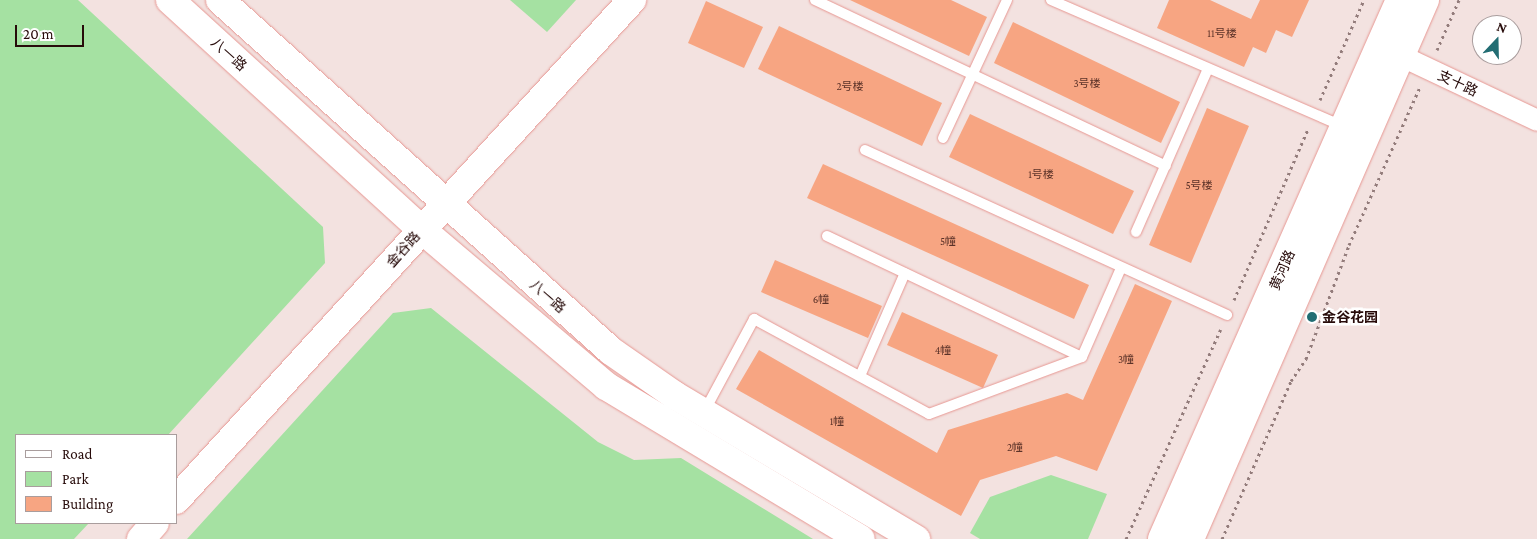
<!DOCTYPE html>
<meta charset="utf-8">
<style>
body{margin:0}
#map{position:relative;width:1537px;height:539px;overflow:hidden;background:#f3e2e0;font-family:"Crimson Pro","Noto Sans SC",serif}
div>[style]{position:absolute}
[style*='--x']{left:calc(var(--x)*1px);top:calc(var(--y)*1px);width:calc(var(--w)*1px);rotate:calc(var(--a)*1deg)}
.green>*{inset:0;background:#a5e1a2}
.building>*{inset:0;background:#f7a582}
.path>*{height:3px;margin-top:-1.5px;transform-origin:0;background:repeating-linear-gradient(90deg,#937c7b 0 2.5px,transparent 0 6.5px)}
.roads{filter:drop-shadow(0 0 1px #e79792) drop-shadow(0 0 1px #e79792)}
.lane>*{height:10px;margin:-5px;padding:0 5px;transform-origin:5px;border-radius:5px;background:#fff}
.street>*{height:21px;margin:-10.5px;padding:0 10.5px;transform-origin:10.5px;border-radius:10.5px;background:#fff}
.secondary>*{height:28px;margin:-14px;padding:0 14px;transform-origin:14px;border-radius:14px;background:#fff}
.dots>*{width:14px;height:14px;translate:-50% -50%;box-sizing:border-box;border:2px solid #fff;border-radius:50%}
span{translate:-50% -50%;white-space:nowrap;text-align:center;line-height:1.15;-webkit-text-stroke:5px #fff;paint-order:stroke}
.number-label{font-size:11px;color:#5b3228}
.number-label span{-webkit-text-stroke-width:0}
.street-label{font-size:14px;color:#270b0a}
.poi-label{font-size:14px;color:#270b0a;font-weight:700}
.left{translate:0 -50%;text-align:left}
.legend{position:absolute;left:15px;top:434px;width:162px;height:90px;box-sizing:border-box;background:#fff;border:1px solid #a99d9d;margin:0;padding:6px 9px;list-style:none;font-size:15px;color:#270b0a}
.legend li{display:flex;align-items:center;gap:10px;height:25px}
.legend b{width:25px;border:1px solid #a99d9d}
.north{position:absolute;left:1472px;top:15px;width:50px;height:50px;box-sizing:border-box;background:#fff;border:1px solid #a99d9d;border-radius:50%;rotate:21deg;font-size:14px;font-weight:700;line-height:20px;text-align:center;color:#270b0a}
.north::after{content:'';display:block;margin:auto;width:18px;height:22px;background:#226d73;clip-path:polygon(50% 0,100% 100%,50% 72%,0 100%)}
.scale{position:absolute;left:15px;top:25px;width:69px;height:22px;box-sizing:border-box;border:2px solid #270b0a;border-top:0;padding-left:6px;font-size:15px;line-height:18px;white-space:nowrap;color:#270b0a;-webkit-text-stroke:4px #fff;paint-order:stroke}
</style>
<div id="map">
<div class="green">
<i style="clip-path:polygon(0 0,78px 0,323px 227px,325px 263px,168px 435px,16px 435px,16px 523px,89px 523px,74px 539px,0 539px)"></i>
<i style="clip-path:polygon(510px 0,576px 0,547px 32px)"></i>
<i style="clip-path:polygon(431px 308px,598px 442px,634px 460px,681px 458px,813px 539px,187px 539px,393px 313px)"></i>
<i style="clip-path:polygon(1051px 475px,1107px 494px,1088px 539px,980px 539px,970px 533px,990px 497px)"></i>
</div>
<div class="building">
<i style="clip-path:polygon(850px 0,951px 0,987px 17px,969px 56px)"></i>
<i style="clip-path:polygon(1169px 0,1210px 0,1251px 19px,1260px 0,1309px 0,1292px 37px,1276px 30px,1266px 53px,1253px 47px,1244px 67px,1157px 28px)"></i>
<i style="clip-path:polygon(706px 1px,763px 27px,744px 68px,688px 43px)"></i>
<i style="clip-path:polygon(1013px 22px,1180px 102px,1161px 143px,994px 63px)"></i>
<i style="clip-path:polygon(779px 26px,942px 103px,922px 146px,758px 69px)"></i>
<i style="clip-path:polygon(1207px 108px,1249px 126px,1191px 263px,1149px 245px)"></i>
<i style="clip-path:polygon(970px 114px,1134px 191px,1113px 234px,949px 157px)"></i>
<i style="clip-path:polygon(823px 164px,1089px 285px,1074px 319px,807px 198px)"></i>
<i style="clip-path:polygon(775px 260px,882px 306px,868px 338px,761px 292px)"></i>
<i style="clip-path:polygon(1135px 284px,1172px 301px,1097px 471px,1056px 456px,980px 480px,961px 516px,736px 389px,759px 350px,937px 453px,948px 430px,1067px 393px,1083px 400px)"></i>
<i style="clip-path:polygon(902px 312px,998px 355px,983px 388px,887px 345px)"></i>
</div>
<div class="path">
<i style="--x:1437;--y:50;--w:55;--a:-66.3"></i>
<i style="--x:1320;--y:100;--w:109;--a:-66.3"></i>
<i style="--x:1234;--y:300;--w:186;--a:-66.6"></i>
<i style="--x:1126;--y:539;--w:230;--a:-65.7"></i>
<i style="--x:1222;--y:539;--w:172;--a:-66.4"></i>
<i style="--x:1291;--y:381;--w:27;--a:-56"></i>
<i style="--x:1306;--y:359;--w:122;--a:-69.3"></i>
<i style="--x:1349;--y:245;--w:173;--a:-65.8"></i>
</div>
<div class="roads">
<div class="lane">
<i style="--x:815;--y:0;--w:388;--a:25.3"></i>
<i style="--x:1051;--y:0;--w:319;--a:23.4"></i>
<i style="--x:943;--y:138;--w:152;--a:-65.1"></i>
<i style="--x:865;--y:150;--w:398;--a:24.5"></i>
<i style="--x:1136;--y:232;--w:178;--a:-66.2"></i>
<i style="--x:827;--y:236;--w:282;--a:25.4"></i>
<i style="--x:860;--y:376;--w:112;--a:-66.4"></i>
<i style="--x:704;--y:412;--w:106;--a:-61.7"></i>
<i style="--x:754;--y:319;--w:199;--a:28.5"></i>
<i style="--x:929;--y:414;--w:163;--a:-20.4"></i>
<i style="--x:1082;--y:357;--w:97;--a:-66.3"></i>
</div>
<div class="street">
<i style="--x:1387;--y:49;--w:166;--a:25.3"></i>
</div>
<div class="secondary">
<i style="--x:170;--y:0;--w:340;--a:42.4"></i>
<i style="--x:421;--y:229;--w:243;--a:40.3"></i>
<i style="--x:606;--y:386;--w:297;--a:31"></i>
<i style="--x:220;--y:0;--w:525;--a:41.91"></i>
<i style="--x:611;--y:351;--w:77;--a:34.9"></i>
<i style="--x:674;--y:395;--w:282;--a:30.8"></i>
<i style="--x:176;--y:500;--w:677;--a:-47.64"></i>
<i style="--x:141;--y:539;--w:21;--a:-49"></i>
<i style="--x:1162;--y:539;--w:589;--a:-66.18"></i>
<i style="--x:1190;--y:539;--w:588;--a:-66.44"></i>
</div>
</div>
<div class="dots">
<i style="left:1312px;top:317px;background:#226d73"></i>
</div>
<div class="number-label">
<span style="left:1222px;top:33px">11号楼</span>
<span style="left:1087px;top:83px">3号楼</span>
<span style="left:850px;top:86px">2号楼</span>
<span style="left:1041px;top:174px">1号楼</span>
<span style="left:1199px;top:185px">5号楼</span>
<span style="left:948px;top:241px">5幢</span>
<span style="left:821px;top:299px">6幢</span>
<span style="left:943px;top:350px">4幢</span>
<span style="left:1126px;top:359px">3幢</span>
<span style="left:837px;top:421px">1幢</span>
<span style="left:1015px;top:447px">2幢</span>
</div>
<div class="street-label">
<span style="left:229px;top:54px;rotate:42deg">八一路</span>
<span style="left:1458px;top:83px;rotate:25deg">支十路</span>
<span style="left:403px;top:249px;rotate:-48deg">金谷路</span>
<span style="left:1282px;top:270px;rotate:-66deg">黄河路</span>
<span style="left:548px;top:296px;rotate:41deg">八一路</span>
</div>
<div class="poi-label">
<span class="left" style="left:1322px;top:317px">金谷花园</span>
</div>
<ul class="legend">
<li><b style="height:6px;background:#fff"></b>Road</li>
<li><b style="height:14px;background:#a5e1a2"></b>Park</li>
<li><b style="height:14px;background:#f7a582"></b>Building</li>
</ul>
<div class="north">N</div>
<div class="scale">20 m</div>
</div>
